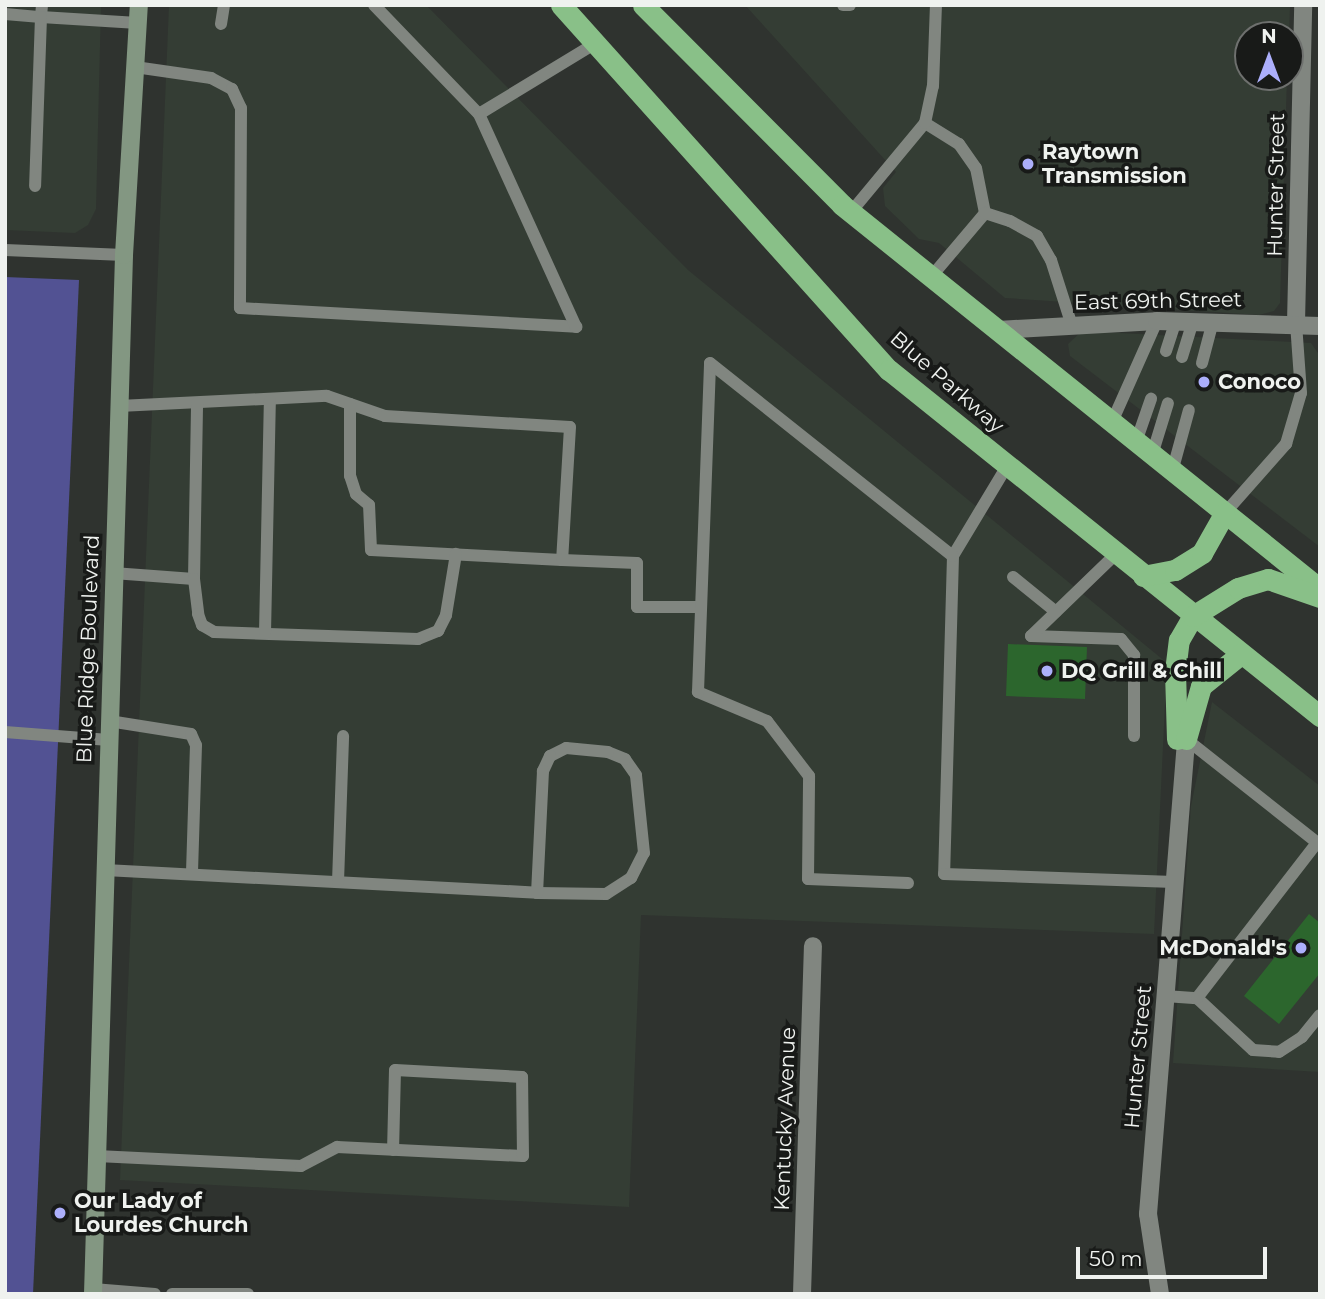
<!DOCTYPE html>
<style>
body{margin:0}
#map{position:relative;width:1325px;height:1299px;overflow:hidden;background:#2f332f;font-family:Montserrat,sans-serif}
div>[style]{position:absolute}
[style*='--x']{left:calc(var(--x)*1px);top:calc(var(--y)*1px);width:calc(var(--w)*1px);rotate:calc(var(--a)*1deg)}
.built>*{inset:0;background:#343d34}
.green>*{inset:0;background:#525293}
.building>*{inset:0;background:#2c662d}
.lane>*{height:12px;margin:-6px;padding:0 6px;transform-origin:6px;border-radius:6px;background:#818680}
.street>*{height:18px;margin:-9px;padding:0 9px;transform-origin:9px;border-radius:9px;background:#818680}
.secondary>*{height:18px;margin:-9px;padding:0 9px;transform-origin:9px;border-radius:9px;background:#839782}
.highway>*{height:21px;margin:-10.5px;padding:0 10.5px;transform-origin:10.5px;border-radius:10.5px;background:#89c088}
.dots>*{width:19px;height:19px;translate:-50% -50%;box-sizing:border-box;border:4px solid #181a18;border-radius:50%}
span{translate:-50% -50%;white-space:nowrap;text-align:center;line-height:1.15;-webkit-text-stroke:7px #181a18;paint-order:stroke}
.poi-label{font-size:21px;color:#eff2ef;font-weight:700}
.left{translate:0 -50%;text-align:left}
.right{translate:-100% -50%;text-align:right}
.street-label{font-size:21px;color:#eff2ef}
.frame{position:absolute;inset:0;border:7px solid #eff2ef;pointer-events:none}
.north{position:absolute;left:1234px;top:21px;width:70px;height:70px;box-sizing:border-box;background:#181a18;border:2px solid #6e706e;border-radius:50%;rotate:0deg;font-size:19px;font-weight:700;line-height:28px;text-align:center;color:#eff2ef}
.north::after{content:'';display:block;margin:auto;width:24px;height:32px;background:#acaffb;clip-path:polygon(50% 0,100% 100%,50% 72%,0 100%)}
.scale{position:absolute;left:1076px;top:1247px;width:191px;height:32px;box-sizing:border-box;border:4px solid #eff2ef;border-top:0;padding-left:9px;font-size:21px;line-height:24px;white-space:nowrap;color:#eff2ef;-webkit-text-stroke:5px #181a18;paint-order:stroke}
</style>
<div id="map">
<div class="built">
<i style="clip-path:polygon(5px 5px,101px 5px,96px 209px,88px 225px,75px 233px,5px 230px)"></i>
<i style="clip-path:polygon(169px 5px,426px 5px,688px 270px,1167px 663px,1154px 934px,641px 915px,629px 1207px,120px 1180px)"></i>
<i style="clip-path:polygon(745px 5px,1290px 7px,1289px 35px,1248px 35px,1248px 77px,1287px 77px,1280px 303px,1274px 311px,1259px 315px,1005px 298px,939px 243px,919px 239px,885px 206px,883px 188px,896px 172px)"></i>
<i style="clip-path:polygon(1082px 331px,1311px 343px,1320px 356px,1320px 547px,1070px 356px,1068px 344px)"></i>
<i style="clip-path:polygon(1212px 702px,1320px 786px,1320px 1072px,1173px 1063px,1191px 806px)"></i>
</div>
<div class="green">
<i style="clip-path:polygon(5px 277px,79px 280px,33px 1294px,5px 1294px)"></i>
</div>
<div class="building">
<i style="clip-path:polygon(1008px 644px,1087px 647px,1085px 699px,1006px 696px)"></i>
<i style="clip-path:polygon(1309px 914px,1320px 923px,1320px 973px,1279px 1024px,1244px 996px)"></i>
</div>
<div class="lane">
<i style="--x:42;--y:5;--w:12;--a:95"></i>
<i style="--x:41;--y:17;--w:97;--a:3.5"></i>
<i style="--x:374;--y:5;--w:151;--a:46.1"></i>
<i style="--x:843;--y:5;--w:7;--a:0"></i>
<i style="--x:5;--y:14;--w:36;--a:5"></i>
<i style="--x:41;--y:17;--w:169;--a:92"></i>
<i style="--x:221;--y:24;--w:19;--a:-81"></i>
<i style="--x:135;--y:67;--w:77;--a:8.2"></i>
<i style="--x:211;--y:78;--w:24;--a:28"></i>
<i style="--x:232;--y:89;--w:21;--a:65"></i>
<i style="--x:241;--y:108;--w:200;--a:90.3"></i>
<i style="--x:240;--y:308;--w:337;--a:3.2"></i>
<i style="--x:576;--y:327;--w:234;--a:-114.5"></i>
<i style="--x:479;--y:114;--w:137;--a:-31.3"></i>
<i style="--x:925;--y:123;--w:40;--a:32"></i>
<i style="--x:959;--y:144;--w:29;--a:55"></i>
<i style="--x:976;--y:168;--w:46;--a:78.7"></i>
<i style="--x:851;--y:212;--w:116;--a:-50.3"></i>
<i style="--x:925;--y:123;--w:38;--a:-78"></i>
<i style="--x:933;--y:86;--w:81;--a:-87.9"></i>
<i style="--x:5;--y:250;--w:119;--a:2.4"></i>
<i style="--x:931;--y:277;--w:84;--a:-49.8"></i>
<i style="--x:985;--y:213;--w:26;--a:18"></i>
<i style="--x:1010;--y:221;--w:31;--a:29"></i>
<i style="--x:1037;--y:236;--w:28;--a:60"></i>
<i style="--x:1051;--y:260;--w:69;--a:72.3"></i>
<i style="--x:1166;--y:351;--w:32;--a:-72"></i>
<i style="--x:1182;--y:357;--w:38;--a:-73"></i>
<i style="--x:1202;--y:363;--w:43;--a:-75.3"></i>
<i style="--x:119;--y:406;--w:208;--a:-2.8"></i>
<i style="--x:327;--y:396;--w:61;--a:19"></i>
<i style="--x:385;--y:416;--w:185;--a:3.4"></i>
<i style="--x:570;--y:427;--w:133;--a:93.4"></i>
<i style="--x:562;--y:560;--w:191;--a:-177"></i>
<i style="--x:371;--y:550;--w:45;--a:-92.5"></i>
<i style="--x:369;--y:505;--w:17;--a:-140"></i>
<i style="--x:356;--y:494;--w:19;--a:-108"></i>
<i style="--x:350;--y:476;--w:72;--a:-90"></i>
<i style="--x:1112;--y:422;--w:111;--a:-66"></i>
<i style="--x:1136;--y:442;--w:46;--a:-70.8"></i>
<i style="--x:1152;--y:455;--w:54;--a:-72.9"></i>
<i style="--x:1007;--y:466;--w:105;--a:121"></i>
<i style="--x:953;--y:556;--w:318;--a:91.6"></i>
<i style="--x:944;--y:874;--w:230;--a:2"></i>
<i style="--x:1172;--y:472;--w:64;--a:-74.7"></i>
<i style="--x:1224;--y:514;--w:94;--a:-48.5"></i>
<i style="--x:1286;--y:444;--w:53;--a:-73.6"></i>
<i style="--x:1301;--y:393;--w:70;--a:-94.1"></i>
<i style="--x:562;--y:560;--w:75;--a:2.3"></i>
<i style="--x:637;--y:563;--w:44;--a:90"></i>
<i style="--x:637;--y:607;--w:63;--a:0"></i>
<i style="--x:113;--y:573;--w:81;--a:4.2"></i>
<i style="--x:194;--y:579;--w:176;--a:-89"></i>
<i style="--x:1013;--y:577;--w:55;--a:39.1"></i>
<i style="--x:194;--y:579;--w:35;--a:83"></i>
<i style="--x:198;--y:614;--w:12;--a:70"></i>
<i style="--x:202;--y:625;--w:14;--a:30"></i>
<i style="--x:214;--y:632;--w:204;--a:2"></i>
<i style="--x:418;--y:639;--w:22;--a:-22"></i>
<i style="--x:438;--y:631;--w:18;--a:-63"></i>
<i style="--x:446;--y:615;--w:62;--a:-80.7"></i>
<i style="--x:265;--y:633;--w:232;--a:-88.8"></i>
<i style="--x:1031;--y:636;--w:90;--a:1.9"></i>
<i style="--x:1121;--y:639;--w:21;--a:51"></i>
<i style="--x:1134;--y:655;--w:81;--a:90"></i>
<i style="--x:1031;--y:636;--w:118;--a:-44"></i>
<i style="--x:109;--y:721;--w:83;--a:9"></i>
<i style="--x:191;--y:734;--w:12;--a:66"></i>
<i style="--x:196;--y:745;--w:129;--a:91.8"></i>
<i style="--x:5;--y:732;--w:104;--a:4.4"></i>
<i style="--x:1186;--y:739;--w:171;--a:38.3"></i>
<i style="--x:105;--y:870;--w:433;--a:3"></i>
<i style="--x:537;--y:893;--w:69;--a:0.8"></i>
<i style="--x:606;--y:894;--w:30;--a:-33"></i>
<i style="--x:631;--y:878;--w:28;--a:-63"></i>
<i style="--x:644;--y:853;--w:78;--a:-95.9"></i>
<i style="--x:636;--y:775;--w:19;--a:-125"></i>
<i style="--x:625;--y:759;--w:18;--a:-158"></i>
<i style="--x:608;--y:752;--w:42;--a:-174.6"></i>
<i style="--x:566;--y:748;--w:18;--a:153"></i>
<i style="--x:550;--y:756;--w:17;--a:115"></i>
<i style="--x:543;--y:771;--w:122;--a:92.8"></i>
<i style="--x:338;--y:882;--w:146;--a:-88"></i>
<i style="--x:908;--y:883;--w:100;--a:-177.7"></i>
<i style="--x:808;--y:879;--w:103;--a:-89.4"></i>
<i style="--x:809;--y:776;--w:69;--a:-127.4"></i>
<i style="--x:767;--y:721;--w:75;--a:-157.2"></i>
<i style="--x:698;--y:692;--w:329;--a:-87.9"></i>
<i style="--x:710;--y:363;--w:310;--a:38.5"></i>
<i style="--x:1165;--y:996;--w:32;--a:4"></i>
<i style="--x:1197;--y:998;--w:76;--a:42.9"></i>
<i style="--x:1253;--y:1050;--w:26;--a:4"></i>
<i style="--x:1279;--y:1052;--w:27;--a:-33"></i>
<i style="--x:1302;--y:1037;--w:28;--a:-51"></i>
<i style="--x:1197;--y:998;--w:196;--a:-52.3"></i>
<i style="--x:97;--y:1156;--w:204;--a:2.8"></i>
<i style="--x:301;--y:1166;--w:41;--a:-27.8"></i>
<i style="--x:337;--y:1147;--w:186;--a:2.8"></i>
<i style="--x:523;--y:1156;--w:79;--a:-90.7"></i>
<i style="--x:522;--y:1077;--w:127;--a:-176.8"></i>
<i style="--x:395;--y:1070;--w:80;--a:91.4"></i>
<i style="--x:93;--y:1289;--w:62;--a:4.6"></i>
<i style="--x:172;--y:1294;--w:76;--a:0"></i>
</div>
<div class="street">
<i style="--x:1296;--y:323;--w:318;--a:-88.7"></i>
<i style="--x:998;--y:330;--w:159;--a:-3.2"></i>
<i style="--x:1157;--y:321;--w:163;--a:1.8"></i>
<i style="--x:802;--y:1294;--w:348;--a:-88.2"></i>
<i style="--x:1160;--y:1294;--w:81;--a:-98.5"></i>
<i style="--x:1148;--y:1214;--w:477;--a:-85.4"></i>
</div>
<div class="secondary">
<i style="--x:93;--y:1294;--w:1039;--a:-88.29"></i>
<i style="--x:124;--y:255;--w:250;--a:-86.6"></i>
</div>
<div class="highway">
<i style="--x:561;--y:5;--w:491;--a:48.1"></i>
<i style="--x:889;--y:370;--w:553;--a:38.76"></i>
<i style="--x:643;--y:5;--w:282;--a:45.1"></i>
<i style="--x:842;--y:205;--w:613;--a:38.78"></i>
<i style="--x:1143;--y:576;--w:33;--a:-11"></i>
<i style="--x:1175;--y:570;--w:32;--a:-32"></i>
<i style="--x:1202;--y:553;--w:45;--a:-60.6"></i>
<i style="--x:1177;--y:739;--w:68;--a:-91.7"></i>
<i style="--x:1175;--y:671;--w:31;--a:-83"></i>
<i style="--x:1179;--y:640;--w:28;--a:-60"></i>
<i style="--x:1193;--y:616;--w:53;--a:-31.9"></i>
<i style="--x:1238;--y:588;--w:31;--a:-17"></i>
<i style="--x:1268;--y:579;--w:55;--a:19.1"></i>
<i style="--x:1186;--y:739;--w:55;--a:-74.2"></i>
<i style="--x:1201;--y:686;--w:51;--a:-38.7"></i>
</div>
<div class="dots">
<i style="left:1028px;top:164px;background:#acaffb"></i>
<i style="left:1204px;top:382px;background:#acaffb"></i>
<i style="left:1047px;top:671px;background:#acaffb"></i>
<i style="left:1301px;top:948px;background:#acaffb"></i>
<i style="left:60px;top:1213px;background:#acaffb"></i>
</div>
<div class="poi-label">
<span class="left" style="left:1042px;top:164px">Raytown<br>Transmission</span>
<span class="left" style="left:1218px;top:382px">Conoco</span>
<span class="left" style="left:1061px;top:671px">DQ Grill &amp; Chill</span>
<span class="right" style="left:1287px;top:948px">McDonald's</span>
<span class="left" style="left:74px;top:1213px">Our Lady of<br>Lourdes Church</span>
</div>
<div class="street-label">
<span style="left:1276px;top:185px;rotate:-89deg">Hunter Street</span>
<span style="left:1158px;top:301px;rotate:-1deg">East 69th Street</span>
<span style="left:947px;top:382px;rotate:41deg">Blue Parkway</span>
<span style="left:88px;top:649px;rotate:-88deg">Blue Ridge Boulevard</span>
<span style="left:1138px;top:1057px;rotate:-85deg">Hunter Street</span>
<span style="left:785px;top:1119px;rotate:-88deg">Kentucky Avenue</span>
</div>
<div class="frame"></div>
<div class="north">N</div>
<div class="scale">50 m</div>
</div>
